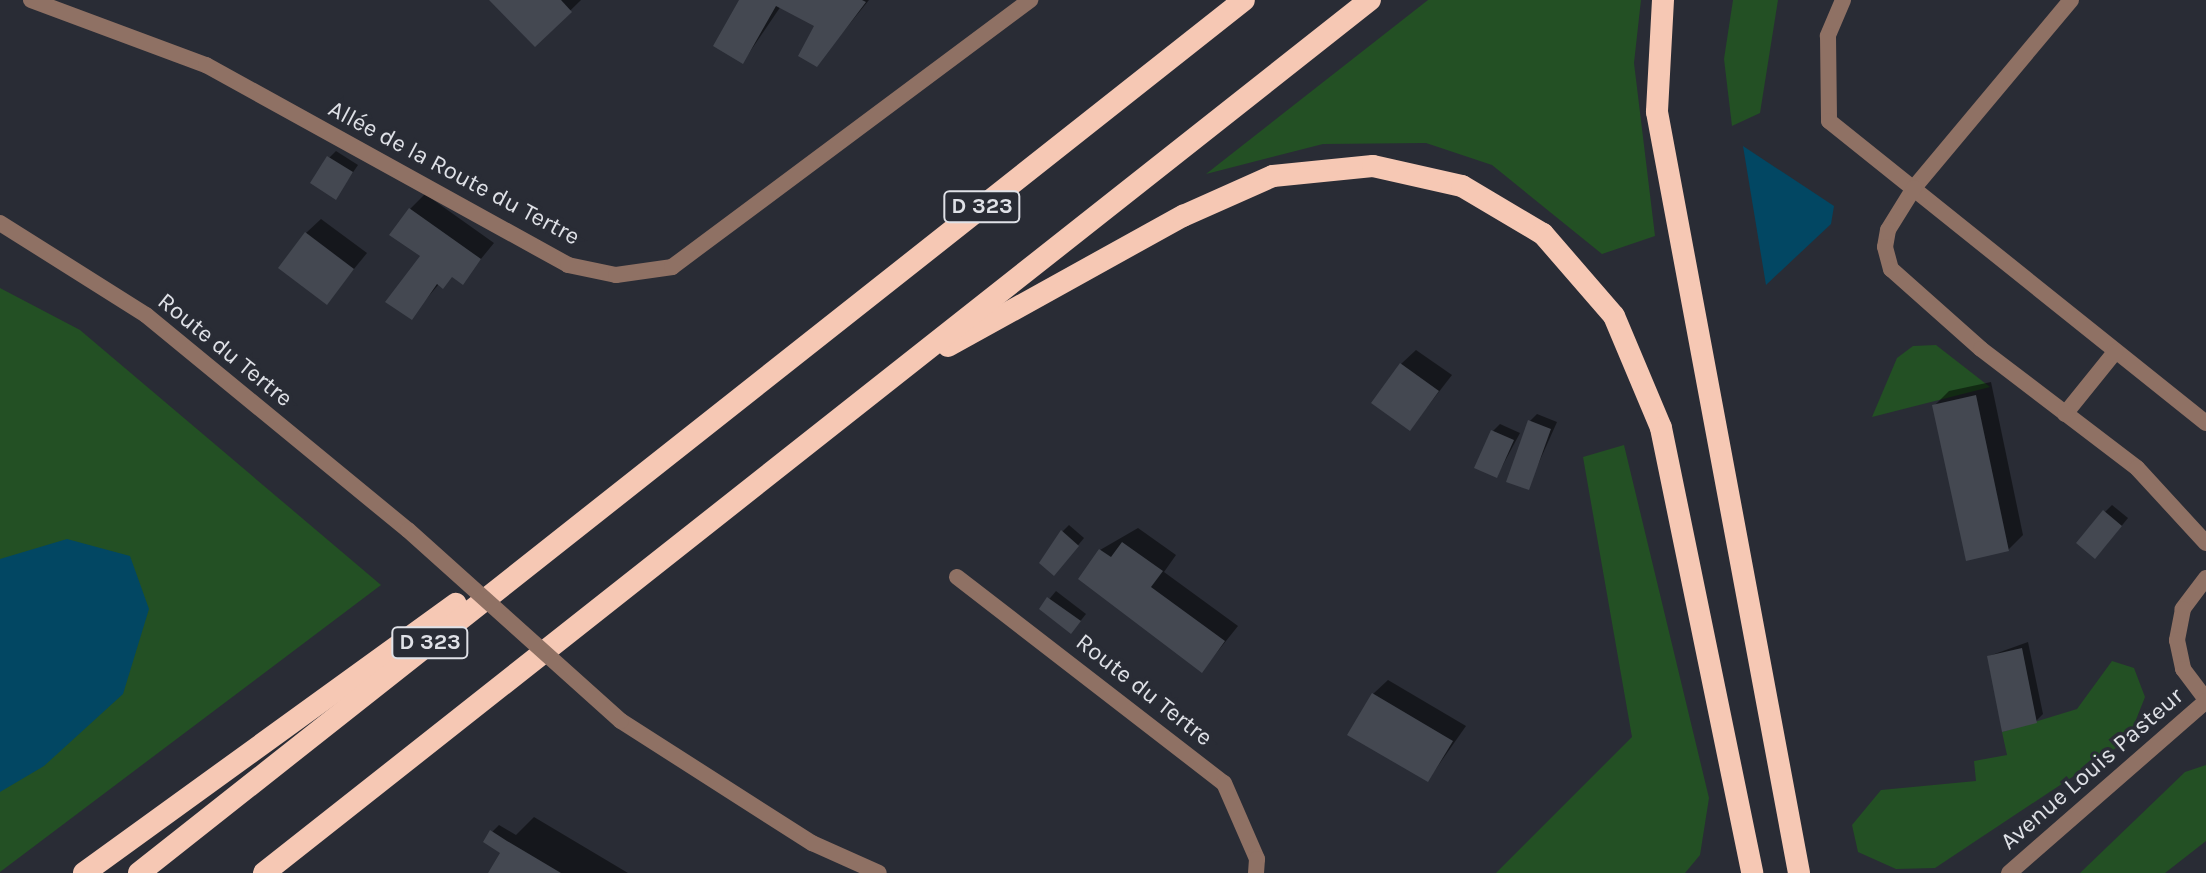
<!DOCTYPE html>
<meta charset="utf-8">
<style>
body{margin:0}
#map{position:relative;width:2206px;height:873px;overflow:hidden;background:#292c35;font-family:Karla,sans-serif}
div>[style]{position:absolute}
[style*='--x']{left:calc(var(--x)*1px);top:calc(var(--y)*1px);width:calc(var(--w)*1px);rotate:calc(var(--a)*1deg)}
.green>*{inset:0;background:#235024}
.water>*{inset:0;background:#024763}
.shadow>*{inset:0;background:#0007}
.building>*{inset:0;background:#444851}
.service>*{height:16px;margin:-8px;padding:0 8px;transform-origin:8px;border-radius:8px;background:#8f7164}
.tertiary>*{height:16px;margin:-8px;padding:0 8px;transform-origin:8px;border-radius:8px;background:#8f7164}
.trunk>*{height:22px;margin:-11px;padding:0 11px;transform-origin:11px;border-radius:11px;background:#f6c8b4}
.tertiary-bridge>*{height:16px;margin:-8px;padding:0 8px;transform-origin:8px;border-radius:8px;background:#8f7164}
span{translate:-50% -50%;white-space:nowrap;text-align:center;line-height:1.15;-webkit-text-stroke:7px #292c35;paint-order:stroke}
.shield-label span{padding:2px 6px;background:#292c35;border:2px solid;border-radius:6px;-webkit-text-stroke-width:0}
.shield-label{font-size:22px;color:#dfe1e7;font-weight:700}
.street-label{font-size:24px;color:#dfe1e7}
</style>
<div id="map">
<div class="green">
<i style="clip-path:polygon(1428px 0,1641px 0,1634px 63px,1655px 236px,1602px 254px,1492px 165px,1426px 143px,1323px 144px,1206px 174px)"></i>
<i style="clip-path:polygon(1733px 0,1778px 0,1760px 113px,1732px 126px,1724px 59px)"></i>
<i style="clip-path:polygon(0 288px,80px 330px,381px 585px,0 872px)"></i>
<i style="clip-path:polygon(1936px 345px,1990px 387px,1872px 417px,1897px 358px,1913px 346px)"></i>
<i style="clip-path:polygon(1624px 445px,1709px 798px,1700px 855px,1685px 873px,1496px 873px,1632px 737px,1583px 457px)"></i>
<i style="clip-path:polygon(2112px 661px,2134px 668px,2145px 697px,2128px 740px,1935px 868px,1896px 869px,1858px 852px,1852px 825px,1881px 790px,1976px 781px,1974px 761px,2007px 755px,2002px 732px,2077px 709px)"></i>
<i style="clip-path:polygon(2206px 765px,2206px 841px,2165px 873px,2080px 873px,2185px 772px)"></i>
</div>
<div class="water">
<i style="clip-path:polygon(1743px 146px,1834px 206px,1831px 224px,1766px 285px)"></i>
<i style="clip-path:polygon(67px 539px,130px 556px,149px 609px,123px 694px,44px 766px,0 792px,0 559px)"></i>
</div>
<div class="shadow">
<i style="clip-path:polygon(492px 0,581px 0,536px 44px)"></i>
<i style="clip-path:polygon(741px 0,869px 0,817px 64px,817px 25px,781px 6px,743px 62px)"></i>
<i style="clip-path:polygon(336px 151px,358px 165px,336px 197px,329px 158px)"></i>
<i style="clip-path:polygon(425px 194px,494px 243px,462px 282px,453px 276px,439px 284px,411px 317px,423px 256px,410px 209px)"></i>
<i style="clip-path:polygon(321px 219px,367px 253px,327px 302px,306px 233px)"></i>
<i style="clip-path:polygon(1416px 350px,1452px 375px,1410px 429px,1401px 364px)"></i>
<i style="clip-path:polygon(1991px 382px,2023px 535px,2008px 550px,1935px 405px,1949px 391px)"></i>
<i style="clip-path:polygon(1537px 414px,1557px 422px,1528px 487px,1530px 421px)"></i>
<i style="clip-path:polygon(1500px 424px,1520px 433px,1497px 476px,1493px 431px)"></i>
<i style="clip-path:polygon(2112px 505px,2128px 518px,2102px 550px,2105px 512px)"></i>
<i style="clip-path:polygon(1069px 525px,1084px 538px,1061px 566px,1062px 532px)"></i>
<i style="clip-path:polygon(1138px 528px,1176px 555px,1164px 572px,1238px 626px,1202px 671px,1100px 550px)"></i>
<i style="clip-path:polygon(1056px 591px,1086px 614px,1078px 624px,1041px 609px)"></i>
<i style="clip-path:polygon(2028px 642px,2043px 714px,2036px 721px,1989px 656px)"></i>
<i style="clip-path:polygon(1388px 680px,1466px 726px,1428px 780px,1373px 694px)"></i>
<i style="clip-path:polygon(534px 817px,628px 873px,490px 873px,503px 852px,492px 832px,499px 825px,516px 835px)"></i>
</div>
<div class="building">
<i style="clip-path:polygon(489px 0,561px 0,572px 12px,535px 47px)"></i>
<i style="clip-path:polygon(739px 0,862px 0,866px 2px,817px 67px,798px 56px,814px 26px,776px 6px,743px 64px,713px 46px)"></i>
<i style="clip-path:polygon(327px 156px,353px 172px,336px 200px,310px 183px)"></i>
<i style="clip-path:polygon(409px 208px,481px 259px,463px 285px,452px 277px,443px 289px,437px 284px,412px 320px,385px 302px,420px 256px,389px 235px)"></i>
<i style="clip-path:polygon(305px 232px,354px 269px,327px 305px,278px 268px)"></i>
<i style="clip-path:polygon(1400px 363px,1439px 391px,1410px 431px,1371px 403px)"></i>
<i style="clip-path:polygon(1976px 395px,2009px 551px,1966px 561px,1932px 405px)"></i>
<i style="clip-path:polygon(1528px 420px,1551px 429px,1529px 490px,1506px 482px)"></i>
<i style="clip-path:polygon(1491px 430px,1514px 440px,1497px 478px,1474px 468px)"></i>
<i style="clip-path:polygon(2103px 510px,2122px 526px,2095px 559px,2076px 543px)"></i>
<i style="clip-path:polygon(1061px 530px,1079px 546px,1054px 576px,1039px 563px)"></i>
<i style="clip-path:polygon(1122px 542px,1163px 571px,1151px 587px,1225px 641px,1202px 673px,1078px 579px,1099px 549px,1111px 557px)"></i>
<i style="clip-path:polygon(1047px 597px,1081px 621px,1071px 634px,1039px 609px)"></i>
<i style="clip-path:polygon(2022px 648px,2037px 723px,2002px 732px,1987px 656px)"></i>
<i style="clip-path:polygon(1372px 693px,1453px 741px,1428px 782px,1347px 735px)"></i>
<i style="clip-path:polygon(490px 830px,507px 841px,561px 873px,488px 873px,500px 853px,483px 842px)"></i>
</div>
<div class="service">
<i style="--x:31;--y:0;--w:187;--a:20.4"></i>
<i style="--x:206;--y:65;--w:414;--a:28.9"></i>
<i style="--x:568;--y:265;--w:49;--a:11.8"></i>
<i style="--x:616;--y:275;--w:57;--a:-8.1"></i>
<i style="--x:672;--y:267;--w:447;--a:-36.7"></i>
<i style="--x:1843;--y:0;--w:39;--a:113"></i>
<i style="--x:1828;--y:36;--w:85;--a:89.3"></i>
<i style="--x:1829;--y:121;--w:483;--a:38.7"></i>
<i style="--x:2071;--y:0;--w:245;--a:129.9"></i>
<i style="--x:1914;--y:188;--w:49;--a:121.8"></i>
<i style="--x:1888;--y:230;--w:17;--a:100"></i>
<i style="--x:1885;--y:247;--w:23;--a:75"></i>
<i style="--x:1891;--y:269;--w:120;--a:41.6"></i>
<i style="--x:1981;--y:349;--w:196;--a:37.3"></i>
<i style="--x:2137;--y:468;--w:102;--a:47.4"></i>
<i style="--x:2065;--y:414;--w:80;--a:-51.1"></i>
<i style="--x:957;--y:577;--w:337;--a:37.7"></i>
<i style="--x:1224;--y:783;--w:83;--a:66.5"></i>
<i style="--x:1257;--y:859;--w:14;--a:94"></i>
</div>
<div class="tertiary">
<i style="--x:0;--y:223;--w:173;--a:32.2"></i>
<i style="--x:146;--y:315;--w:339;--a:39.4"></i>
<i style="--x:2206;--y:578;--w:39;--a:127"></i>
<i style="--x:2183;--y:609;--w:32;--a:101"></i>
<i style="--x:2177;--y:640;--w:30;--a:78"></i>
<i style="--x:2183;--y:669;--w:39;--a:53"></i>
<i style="--x:621;--y:721;--w:227;--a:32.6"></i>
<i style="--x:812;--y:843;--w:73;--a:24.1"></i>
<i style="--x:2009;--y:873;--w:262;--a:-41.1"></i>
</div>
<div class="trunk">
<i style="--x:1663;--y:0;--w:112;--a:93.1"></i>
<i style="--x:1657;--y:112;--w:774;--a:79.43"></i>
<i style="--x:948;--y:346;--w:269;--a:-29"></i>
<i style="--x:1183;--y:216;--w:98;--a:-24"></i>
<i style="--x:1273;--y:176;--w:100;--a:-5.7"></i>
<i style="--x:1373;--y:166;--w:91;--a:12.7"></i>
<i style="--x:1462;--y:186;--w:94;--a:30.7"></i>
<i style="--x:1543;--y:234;--w:108;--a:49.1"></i>
<i style="--x:1614;--y:316;--w:121;--a:67.2"></i>
<i style="--x:1661;--y:428;--w:454;--a:78.4"></i>
<i style="--x:84;--y:873;--w:459;--a:-35.9"></i>
<i style="--x:139;--y:873;--w:1408;--a:-38.31"></i>
<i style="--x:264;--y:873;--w:1409;--a:-38.29"></i>
</div>
<div class="tertiary-bridge">
<i style="--x:408;--y:530;--w:286;--a:41.9"></i>
</div>
<div class="shield-label">
<span style="left:982px;top:207px">D 323</span>
<span style="left:430px;top:643px">D 323</span>
</div>
<div class="street-label">
<span style="left:454px;top:173px;rotate:28deg">Allée de la Route du Tertre</span>
<span style="left:225px;top:350px;rotate:39deg">Route du Tertre</span>
<span style="left:1144px;top:690px;rotate:38deg">Route du Tertre</span>
<span style="left:2092px;top:769px;rotate:-41deg">Avenue Louis Pasteur</span>
</div>
</div>
